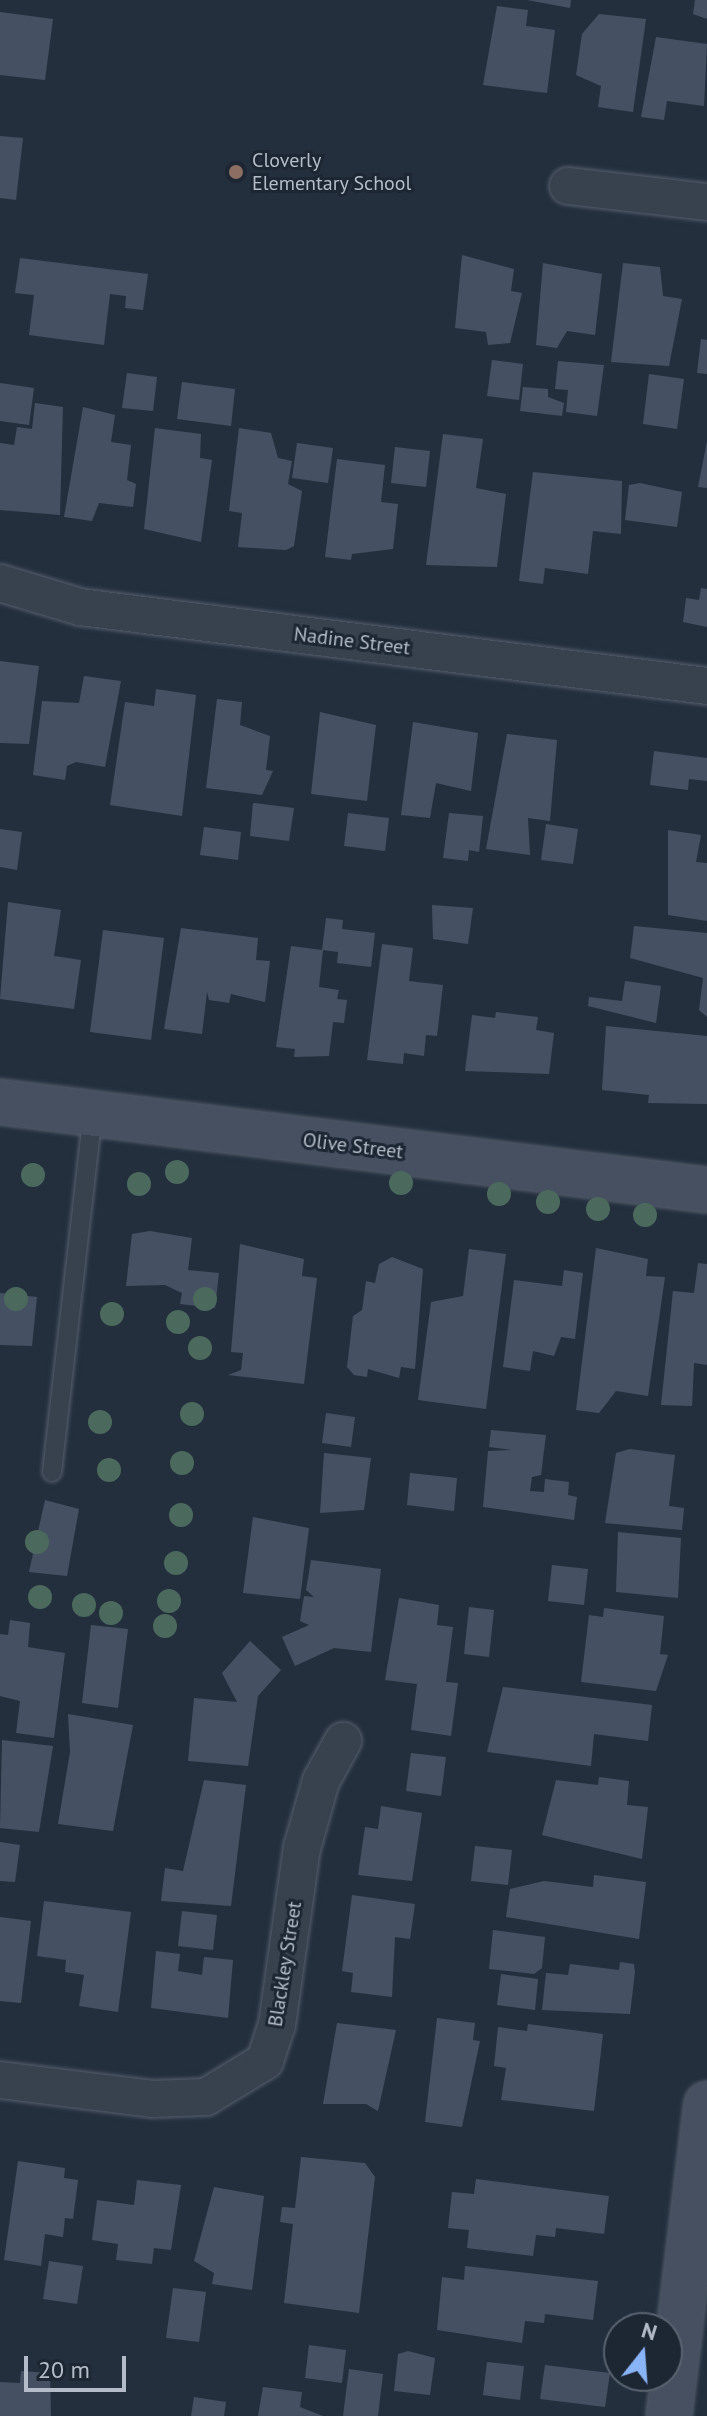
<!DOCTYPE html>
<style>
body{margin:0}
#map{position:relative;width:707px;height:2416px;overflow:hidden;background:#242f3e;font-family:"PT Sans",sans-serif}
div>[style]{position:absolute}
[style*='--x']{left:calc(var(--x)*1px);top:calc(var(--y)*1px);width:calc(var(--w)*1px);rotate:calc(var(--a)*1deg)}
.building>*{inset:0;background:#455162}
.roads{filter:drop-shadow(0 0 2px #565f6c) drop-shadow(0 0 2px #565f6c)}
.lane>*{height:18px;margin:-9px;padding:0 9px;transform-origin:9px;border-radius:9px;background:#38414e}
.street>*{height:36px;margin:-18px;padding:0 18px;transform-origin:18px;border-radius:18px;background:#38414e}
.secondary>*{height:44px;margin:-22px;padding:0 22px;transform-origin:22px;border-radius:22px;background:#465061}
.trees>*{width:24px;height:24px;margin:-12px;border-radius:50%;background:#4b6a5d}
.dots>*{width:22px;height:22px;translate:-50% -50%;box-sizing:border-box;border:4px solid #1d2633;border-radius:50%}
span{translate:-50% -50%;white-space:nowrap;text-align:center;line-height:1.15;-webkit-text-stroke:6px #1d2633;paint-order:stroke}
.poi-label{font-size:20px;color:#b4bcc9}
.left{translate:0 -50%;text-align:left}
.street-label{font-size:20px;color:#b4bcc9}
.north{position:absolute;left:603px;top:2312px;width:80px;height:80px;box-sizing:border-box;background:#1d2633;border:2px solid #59626f;border-radius:50%;rotate:17deg;font-size:22px;font-weight:700;line-height:32px;text-align:center;color:#b4bcc9}
.north::after{content:'';display:block;margin:auto;width:28px;height:36px;background:#8ab4f8;clip-path:polygon(50% 0,100% 100%,50% 72%,0 100%)}
.scale{position:absolute;left:24px;top:2356px;width:102px;height:36px;box-sizing:border-box;border:4px solid #b4bcc9;border-top:0;padding-left:10px;font-size:24px;line-height:28px;white-space:nowrap;color:#b4bcc9;-webkit-text-stroke:6px #1d2633;paint-order:stroke}
</style>
<div id="map">
<div class="building">
<i style="clip-path:polygon(527px 0,571px 0,570px 8px)"></i>
<i style="clip-path:polygon(695px 0,707px 0,707px 19px,693px 14px)"></i>
<i style="clip-path:polygon(497px 6px,528px 10px,526px 26px,555px 30px,547px 93px,483px 85px)"></i>
<i style="clip-path:polygon(0 12px,53px 19px,45px 80px,0 75px)"></i>
<i style="clip-path:polygon(599px 14px,646px 19px,633px 112px,598px 107px,601px 86px,576px 75px,582px 34px)"></i>
<i style="clip-path:polygon(656px 37px,707px 44px,704px 106px,667px 101px,664px 120px,641px 117px)"></i>
<i style="clip-path:polygon(0 136px,23px 138px,16px 200px,0 198px)"></i>
<i style="clip-path:polygon(462px 255px,514px 269px,511px 291px,522px 293px,510px 343px,488px 345px,486px 332px,455px 328px)"></i>
<i style="clip-path:polygon(20px 258px,148px 274px,143px 310px,125px 308px,126px 296px,110px 294px,104px 345px,29px 335px,34px 295px,15px 293px)"></i>
<i style="clip-path:polygon(543px 263px,602px 274px,595px 335px,567px 331px,557px 348px,536px 345px)"></i>
<i style="clip-path:polygon(623px 263px,660px 267px,663px 296px,682px 299px,669px 366px,611px 362px)"></i>
<i style="clip-path:polygon(701px 339px,707px 340px,707px 374px,697px 373px)"></i>
<i style="clip-path:polygon(492px 360px,523px 364px,519px 400px,487px 396px)"></i>
<i style="clip-path:polygon(558px 361px,604px 365px,597px 416px,566px 412px,568px 390px,555px 389px)"></i>
<i style="clip-path:polygon(127px 373px,157px 377px,153px 411px,122px 408px)"></i>
<i style="clip-path:polygon(649px 374px,684px 379px,677px 429px,643px 424px)"></i>
<i style="clip-path:polygon(182px 382px,235px 389px,231px 426px,177px 419px)"></i>
<i style="clip-path:polygon(0 383px,34px 388px,29px 425px,0 421px)"></i>
<i style="clip-path:polygon(523px 387px,548px 389px,548px 397px,564px 403px,562px 416px,520px 411px)"></i>
<i style="clip-path:polygon(35px 403px,63px 407px,60px 515px,0 510px,0 443px,14px 445px,17px 427px,32px 429px)"></i>
<i style="clip-path:polygon(83px 407px,115px 415px,111px 442px,131px 445px,127px 480px,136px 484px,133px 507px,99px 503px,92px 521px,64px 517px)"></i>
<i style="clip-path:polygon(155px 428px,201px 434px,200px 458px,212px 460px,201px 542px,144px 529px)"></i>
<i style="clip-path:polygon(239px 428px,271px 433px,278px 458px,292px 461px,288px 484px,302px 491px,294px 546px,286px 550px,238px 547px,242px 513px,229px 511px)"></i>
<i style="clip-path:polygon(443px 434px,483px 439px,476px 488px,506px 494px,497px 567px,426px 565px)"></i>
<i style="clip-path:polygon(707px 441px,707px 488px,698px 487px)"></i>
<i style="clip-path:polygon(297px 443px,333px 448px,328px 483px,292px 478px)"></i>
<i style="clip-path:polygon(395px 447px,430px 451px,426px 487px,391px 483px)"></i>
<i style="clip-path:polygon(337px 459px,385px 465px,381px 502px,398px 504px,393px 549px,352px 554px,351px 560px,325px 557px)"></i>
<i style="clip-path:polygon(533px 472px,622px 481px,621px 534px,593px 531px,588px 574px,545px 568px,543px 584px,519px 581px)"></i>
<i style="clip-path:polygon(640px 483px,682px 492px,677px 527px,625px 520px,629px 485px)"></i>
<i style="clip-path:polygon(701px 588px,707px 589px,707px 627px,683px 622px,686px 598px,699px 600px)"></i>
<i style="clip-path:polygon(0 661px,39px 666px,29px 744px,0 743px)"></i>
<i style="clip-path:polygon(84px 676px,121px 681px,105px 767px,76px 762px,67px 766px,65px 780px,33px 775px,42px 701px,79px 703px)"></i>
<i style="clip-path:polygon(156px 689px,196px 695px,182px 816px,110px 805px,125px 702px,154px 706px)"></i>
<i style="clip-path:polygon(217px 699px,242px 702px,240px 725px,270px 736px,266px 770px,273px 771px,262px 795px,206px 788px)"></i>
<i style="clip-path:polygon(320px 712px,376px 725px,367px 801px,311px 794px)"></i>
<i style="clip-path:polygon(413px 722px,478px 733px,471px 791px,436px 783px,430px 818px,401px 815px)"></i>
<i style="clip-path:polygon(507px 734px,557px 740px,550px 821px,528px 818px,530px 855px,486px 849px)"></i>
<i style="clip-path:polygon(654px 751px,707px 758px,707px 781px,689px 779px,688px 790px,650px 785px)"></i>
<i style="clip-path:polygon(253px 803px,294px 808px,289px 841px,250px 836px)"></i>
<i style="clip-path:polygon(348px 813px,389px 818px,385px 851px,344px 846px)"></i>
<i style="clip-path:polygon(449px 813px,483px 816px,479px 852px,469px 850px,468px 861px,443px 858px)"></i>
<i style="clip-path:polygon(546px 824px,578px 829px,573px 864px,541px 860px)"></i>
<i style="clip-path:polygon(204px 827px,241px 832px,238px 860px,200px 855px)"></i>
<i style="clip-path:polygon(0 829px,22px 832px,17px 870px,0 867px)"></i>
<i style="clip-path:polygon(668px 830px,701px 835px,696px 862px,707px 863px,707px 921px,668px 915px)"></i>
<i style="clip-path:polygon(8px 902px,61px 910px,54px 956px,81px 960px,74px 1009px,0 999px)"></i>
<i style="clip-path:polygon(432px 905px,473px 908px,468px 944px,433px 939px)"></i>
<i style="clip-path:polygon(326px 918px,343px 920px,342px 929px,375px 933px,371px 967px,337px 963px,338px 952px,323px 950px,319px 987px,339px 990px,337px 999px,347px 1000px,344px 1023px,333px 1022px,329px 1056px,294px 1057px,295px 1049px,276px 1047px,291px 946px,322px 950px)"></i>
<i style="clip-path:polygon(634px 926px,707px 933px,707px 1017px,699px 1010px,703px 978px,630px 958px)"></i>
<i style="clip-path:polygon(181px 928px,258px 938px,256px 960px,270px 961px,265px 1002px,231px 994px,229px 1003px,209px 1000px,207px 992px,202px 1034px,164px 1029px)"></i>
<i style="clip-path:polygon(103px 930px,164px 938px,151px 1040px,90px 1032px)"></i>
<i style="clip-path:polygon(382px 944px,413px 948px,409px 981px,443px 985px,437px 1036px,426px 1035px,424px 1056px,404px 1053px,403px 1064px,367px 1060px)"></i>
<i style="clip-path:polygon(625px 981px,661px 986px,656px 1023px,588px 1006px,589px 997px,622px 1001px)"></i>
<i style="clip-path:polygon(496px 1012px,538px 1017px,536px 1030px,554px 1033px,549px 1074px,465px 1071px,472px 1015px,495px 1018px)"></i>
<i style="clip-path:polygon(606px 1026px,707px 1036px,707px 1104px,648px 1103px,649px 1095px,602px 1090px)"></i>
<i style="clip-path:polygon(150px 1231px,192px 1238px,188px 1270px,219px 1273px,215px 1308px,180px 1304px,182px 1293px,165px 1285px,126px 1286px,132px 1234px)"></i>
<i style="clip-path:polygon(240px 1244px,304px 1259px,302px 1276px,317px 1278px,304px 1384px,228px 1375px,241px 1370px,243px 1353px,231px 1352px)"></i>
<i style="clip-path:polygon(596px 1248px,648px 1259px,646px 1276px,665px 1277px,648px 1396px,616px 1391px,599px 1413px,576px 1410px)"></i>
<i style="clip-path:polygon(469px 1249px,506px 1254px,486px 1409px,418px 1400px,431px 1302px,463px 1296px)"></i>
<i style="clip-path:polygon(392px 1257px,423px 1269px,415px 1369px,401px 1367px,399px 1378px,368px 1369px,367px 1377px,354px 1375px,347px 1367px,353px 1316px,362px 1310px,366px 1281px,375px 1283px,379px 1264px)"></i>
<i style="clip-path:polygon(698px 1263px,707px 1264px,707px 1365px,694px 1363px,692px 1406px,661px 1405px,673px 1291px,694px 1293px)"></i>
<i style="clip-path:polygon(564px 1270px,583px 1273px,575px 1339px,561px 1337px,554px 1356px,533px 1351px,530px 1371px,503px 1367px,514px 1280px,562px 1286px)"></i>
<i style="clip-path:polygon(0 1293px,37px 1297px,32px 1346px,0 1345px)"></i>
<i style="clip-path:polygon(326px 1413px,355px 1417px,351px 1447px,322px 1443px)"></i>
<i style="clip-path:polygon(491px 1430px,546px 1435px,541px 1475px,532px 1477px,530px 1491px,544px 1492px,545px 1479px,569px 1482px,568px 1495px,577px 1497px,574px 1520px,483px 1507px,488px 1451px,512px 1450px,489px 1447px)"></i>
<i style="clip-path:polygon(630px 1449px,675px 1455px,669px 1506px,684px 1508px,682px 1530px,605px 1523px,616px 1453px)"></i>
<i style="clip-path:polygon(324px 1453px,371px 1458px,364px 1510px,320px 1513px)"></i>
<i style="clip-path:polygon(410px 1473px,457px 1478px,454px 1511px,407px 1505px)"></i>
<i style="clip-path:polygon(45px 1500px,79px 1509px,67px 1576px,29px 1572px)"></i>
<i style="clip-path:polygon(253px 1517px,309px 1528px,300px 1599px,243px 1593px)"></i>
<i style="clip-path:polygon(618px 1532px,681px 1538px,678px 1598px,616px 1592px)"></i>
<i style="clip-path:polygon(311px 1560px,381px 1569px,371px 1652px,334px 1648px,295px 1666px,282px 1637px,309px 1625px,300px 1621px,304px 1596px,314px 1597px,306px 1590px)"></i>
<i style="clip-path:polygon(552px 1565px,588px 1569px,584px 1605px,548px 1601px)"></i>
<i style="clip-path:polygon(399px 1598px,439px 1605px,437px 1625px,453px 1627px,446px 1682px,458px 1683px,451px 1736px,411px 1730px,417px 1684px,385px 1680px)"></i>
<i style="clip-path:polygon(469px 1607px,494px 1610px,489px 1657px,464px 1654px)"></i>
<i style="clip-path:polygon(604px 1608px,664px 1616px,660px 1654px,668px 1655px,656px 1691px,581px 1682px,589px 1615px,603px 1617px)"></i>
<i style="clip-path:polygon(10px 1620px,30px 1623px,28px 1647px,65px 1653px,54px 1738px,16px 1733px,20px 1701px,0 1696px,0 1634px,8px 1635px)"></i>
<i style="clip-path:polygon(91px 1625px,128px 1629px,118px 1708px,82px 1703px)"></i>
<i style="clip-path:polygon(250px 1641px,281px 1670px,258px 1696px,248px 1766px,188px 1761px,194px 1698px,237px 1702px,222px 1673px)"></i>
<i style="clip-path:polygon(503px 1687px,652px 1705px,648px 1741px,594px 1734px,591px 1766px,487px 1752px)"></i>
<i style="clip-path:polygon(68px 1714px,133px 1725px,113px 1831px,58px 1824px,70px 1752px)"></i>
<i style="clip-path:polygon(2px 1740px,53px 1746px,39px 1832px,0 1828px)"></i>
<i style="clip-path:polygon(411px 1753px,446px 1757px,441px 1796px,406px 1791px)"></i>
<i style="clip-path:polygon(599px 1777px,629px 1781px,627px 1805px,648px 1807px,642px 1859px,542px 1835px,556px 1780px,598px 1785px)"></i>
<i style="clip-path:polygon(204px 1780px,246px 1785px,231px 1906px,161px 1901px,165px 1868px,183px 1871px)"></i>
<i style="clip-path:polygon(381px 1806px,422px 1813px,412px 1881px,358px 1875px,365px 1827px,378px 1829px)"></i>
<i style="clip-path:polygon(0 1842px,20px 1845px,15px 1882px,0 1881px)"></i>
<i style="clip-path:polygon(475px 1846px,512px 1850px,508px 1885px,471px 1881px)"></i>
<i style="clip-path:polygon(594px 1875px,646px 1882px,639px 1939px,506px 1917px,510px 1889px,544px 1881px,593px 1887px)"></i>
<i style="clip-path:polygon(352px 1895px,415px 1904px,410px 1939px,395px 1937px,392px 1997px,351px 1992px,353px 1973px,342px 1971px)"></i>
<i style="clip-path:polygon(44px 1901px,131px 1912px,118px 2012px,79px 2006px,84px 1975px,65px 1972px,66px 1960px,37px 1956px)"></i>
<i style="clip-path:polygon(182px 1911px,217px 1915px,213px 1950px,178px 1946px)"></i>
<i style="clip-path:polygon(0 1917px,31px 1921px,21px 2003px,0 2001px)"></i>
<i style="clip-path:polygon(493px 1930px,545px 1937px,542px 1968px,534px 1974px,489px 1969px)"></i>
<i style="clip-path:polygon(156px 1951px,180px 1954px,178px 1971px,202px 1975px,204px 1957px,233px 1960px,228px 2018px,151px 2008px)"></i>
<i style="clip-path:polygon(620px 1962px,634px 1964px,635px 1972px,630px 2014px,542px 2010px,546px 1973px,568px 1975px,570px 1964px,619px 1970px)"></i>
<i style="clip-path:polygon(501px 1974px,538px 1979px,535px 2010px,497px 2005px)"></i>
<i style="clip-path:polygon(437px 2018px,475px 2023px,473px 2040px,480px 2041px,462px 2127px,425px 2122px)"></i>
<i style="clip-path:polygon(337px 2023px,396px 2030px,378px 2111px,366px 2104px,323px 2104px)"></i>
<i style="clip-path:polygon(528px 2024px,603px 2034px,594px 2111px,501px 2100px,506px 2068px,494px 2066px,498px 2027px,527px 2031px)"></i>
<i style="clip-path:polygon(301px 2157px,365px 2163px,375px 2177px,359px 2313px,284px 2303px,293px 2224px,280px 2222px,282px 2207px,295px 2208px)"></i>
<i style="clip-path:polygon(18px 2161px,65px 2168px,64px 2178px,78px 2180px,73px 2219px,65px 2218px,63px 2237px,45px 2234px,41px 2266px,4px 2260px)"></i>
<i style="clip-path:polygon(476px 2179px,609px 2196px,604px 2234px,556px 2228px,555px 2237px,536px 2235px,533px 2256px,467px 2248px,469px 2230px,448px 2228px,452px 2192px,474px 2194px)"></i>
<i style="clip-path:polygon(137px 2180px,181px 2185px,171px 2250px,154px 2248px,152px 2264px,116px 2260px,118px 2244px,92px 2240px,97px 2200px,134px 2205px)"></i>
<i style="clip-path:polygon(214px 2187px,264px 2196px,252px 2290px,212px 2284px,214px 2273px,194px 2261px)"></i>
<i style="clip-path:polygon(49px 2261px,83px 2266px,77px 2304px,43px 2299px)"></i>
<i style="clip-path:polygon(465px 2266px,598px 2281px,593px 2320px,545px 2314px,544px 2323px,525px 2321px,522px 2343px,437px 2330px,442px 2277px,464px 2280px)"></i>
<i style="clip-path:polygon(173px 2288px,206px 2292px,199px 2342px,166px 2338px)"></i>
<i style="clip-path:polygon(309px 2345px,346px 2350px,342px 2383px,305px 2378px)"></i>
<i style="clip-path:polygon(408px 2351px,435px 2358px,430px 2395px,394px 2391px,398px 2354px)"></i>
<i style="clip-path:polygon(487px 2362px,524px 2366px,520px 2400px,483px 2395px)"></i>
<i style="clip-path:polygon(545px 2365px,610px 2373px,605px 2407px,540px 2399px)"></i>
<i style="clip-path:polygon(349px 2369px,383px 2374px,378px 2416px,343px 2416px)"></i>
<i style="clip-path:polygon(21px 2371px,50px 2373px,51px 2416px,0 2416px,0 2382px,20px 2383px)"></i>
<i style="clip-path:polygon(263px 2387px,302px 2392px,300px 2407px,323px 2416px,258px 2416px)"></i>
<i style="clip-path:polygon(194px 2397px,226px 2402px,224px 2416px,191px 2416px)"></i>
</div>
<div class="roads">
<div class="lane">
<i style="--x:52;--y:1472;--w:360;--a:-83.5"></i>
</div>
<div class="street">
<i style="--x:568;--y:186;--w:140;--a:6.6"></i>
<i style="--x:0;--y:583;--w:84;--a:16.7"></i>
<i style="--x:80;--y:607;--w:632;--a:7.18"></i>
<i style="--x:0;--y:2080;--w:153;--a:7.1"></i>
<i style="--x:152;--y:2099;--w:54;--a:-2.1"></i>
<i style="--x:206;--y:2097;--w:69;--a:-31.4"></i>
<i style="--x:265;--y:2061;--w:38;--a:-72"></i>
<i style="--x:277;--y:2025;--w:179;--a:-82"></i>
<i style="--x:302;--y:1848;--w:70;--a:-74.2"></i>
<i style="--x:321;--y:1781;--w:46;--a:-61.2"></i>
</div>
<div class="secondary">
<i style="--x:0;--y:1102;--w:712;--a:7.1"></i>
<i style="--x:669;--y:2416;--w:314;--a:-83.1"></i>
</div>
</div>
<div class="trees">
<i style="left:177px;top:1172px"></i>
<i style="left:33px;top:1175px"></i>
<i style="left:401px;top:1183px"></i>
<i style="left:139px;top:1184px"></i>
<i style="left:499px;top:1194px"></i>
<i style="left:548px;top:1202px"></i>
<i style="left:598px;top:1209px"></i>
<i style="left:645px;top:1215px"></i>
<i style="left:16px;top:1299px"></i>
<i style="left:205px;top:1299px"></i>
<i style="left:112px;top:1314px"></i>
<i style="left:178px;top:1322px"></i>
<i style="left:200px;top:1348px"></i>
<i style="left:192px;top:1414px"></i>
<i style="left:100px;top:1422px"></i>
<i style="left:182px;top:1463px"></i>
<i style="left:109px;top:1470px"></i>
<i style="left:181px;top:1515px"></i>
<i style="left:37px;top:1542px"></i>
<i style="left:176px;top:1563px"></i>
<i style="left:40px;top:1597px"></i>
<i style="left:169px;top:1601px"></i>
<i style="left:84px;top:1605px"></i>
<i style="left:111px;top:1613px"></i>
<i style="left:165px;top:1626px"></i>
</div>
<div class="dots">
<i style="left:236px;top:172px;background:#8d6e63"></i>
</div>
<div class="poi-label">
<span class="left" style="left:252px;top:172px">Cloverly<br>Elementary School</span>
</div>
<div class="street-label">
<span style="left:352px;top:641px;rotate:7deg">Nadine Street</span>
<span style="left:353px;top:1146px;rotate:7deg">Olive Street</span>
<span style="left:285px;top:1964px;rotate:-81deg">Blackley Street</span>
</div>
<div class="north">N</div>
<div class="scale">20 m</div>
</div>
